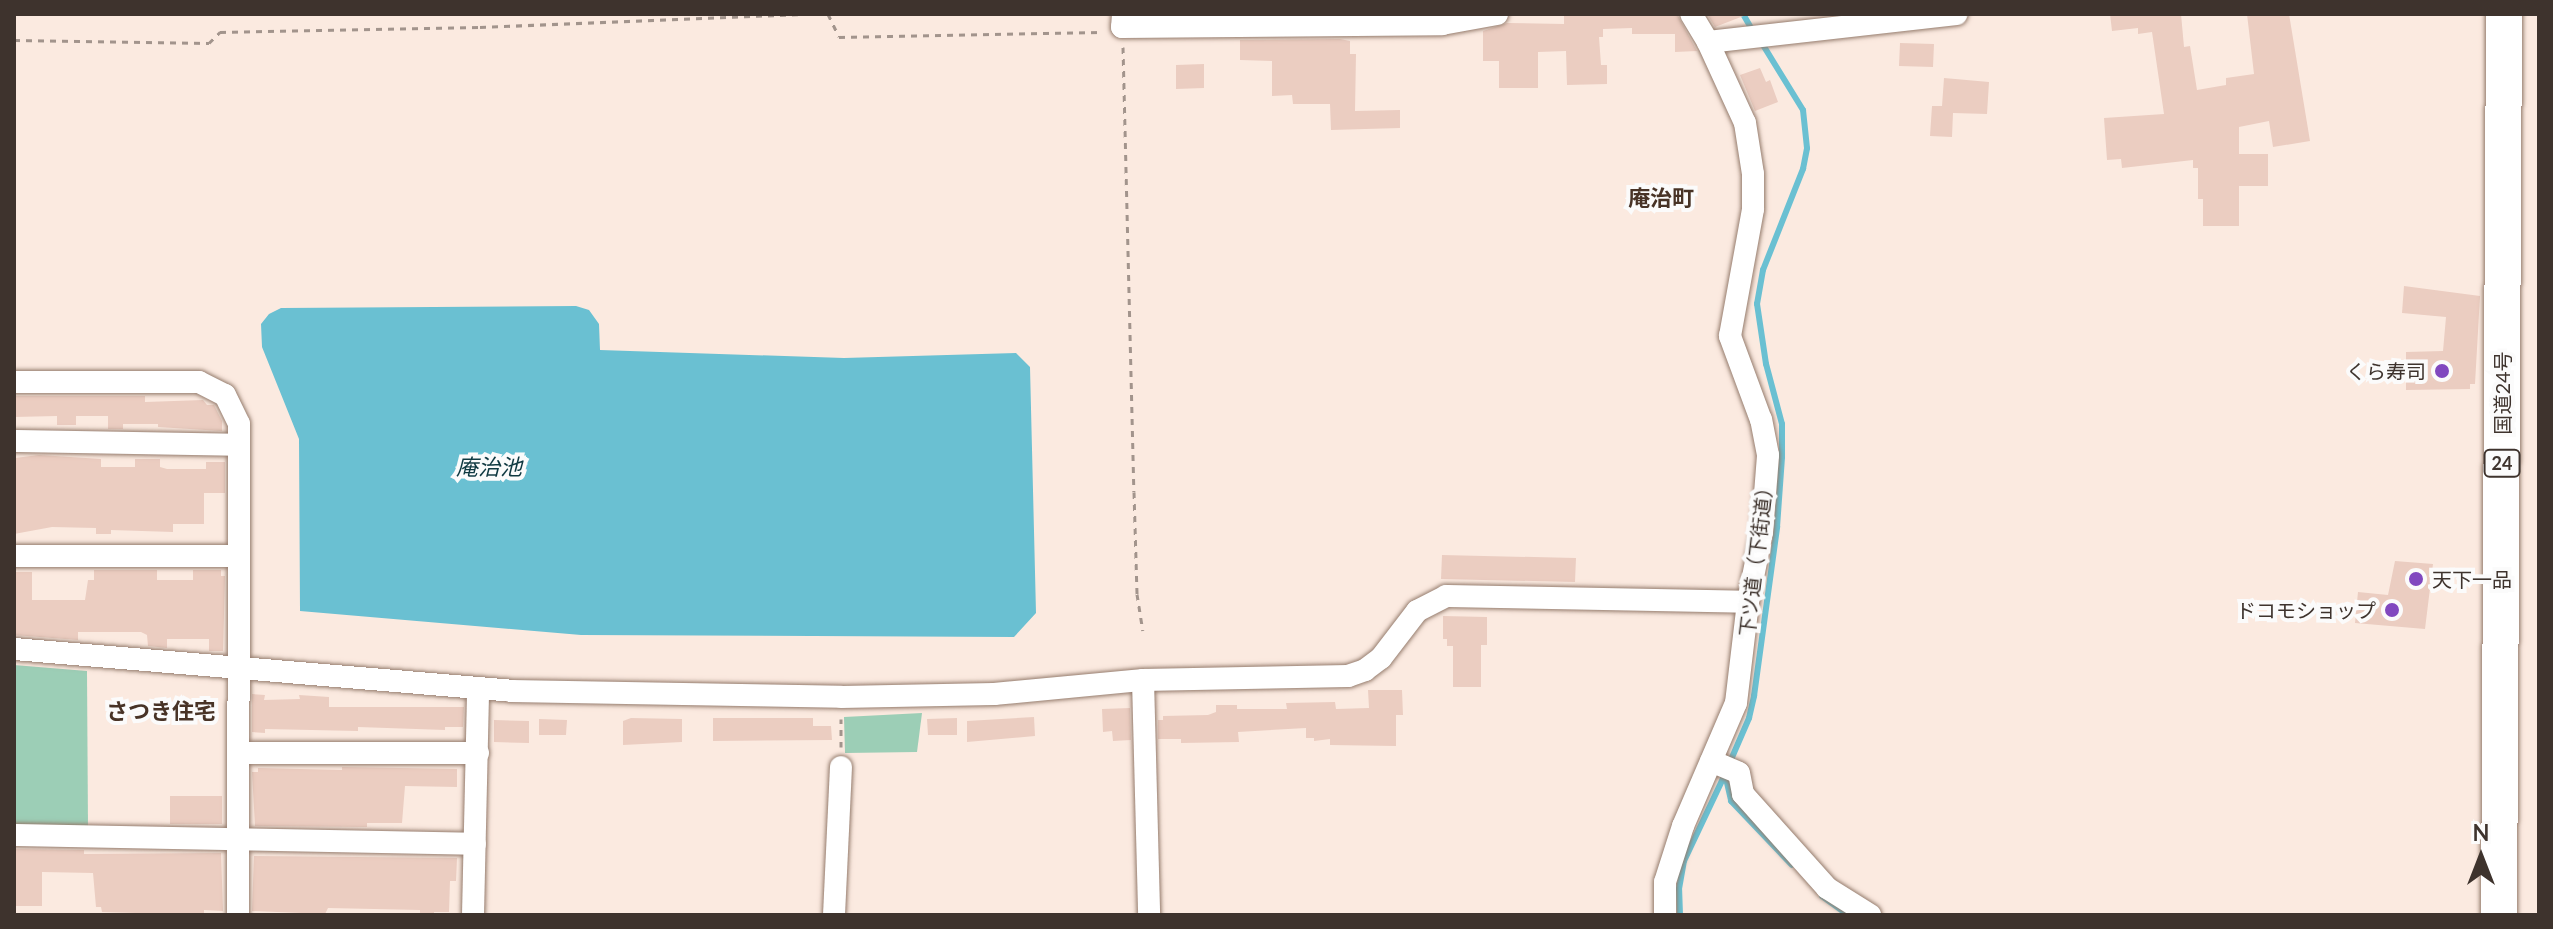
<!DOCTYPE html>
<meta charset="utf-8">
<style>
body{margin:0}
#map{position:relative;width:2553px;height:929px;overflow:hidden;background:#fbeae0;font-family:Lato,"Noto Sans JP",sans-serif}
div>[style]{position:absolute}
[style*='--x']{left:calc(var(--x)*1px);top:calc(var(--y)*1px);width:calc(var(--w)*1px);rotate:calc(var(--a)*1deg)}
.green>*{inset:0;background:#9cceb6}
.water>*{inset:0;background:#6ac0d2}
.stream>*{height:6px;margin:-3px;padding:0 3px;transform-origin:3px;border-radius:3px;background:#6ac0d2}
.building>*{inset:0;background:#ebcdc1}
.path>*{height:3px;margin-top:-1.5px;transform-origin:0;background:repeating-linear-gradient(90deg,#a2948c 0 6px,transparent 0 12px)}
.roads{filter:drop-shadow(0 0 2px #957c6d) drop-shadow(0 0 2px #957c6d)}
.minor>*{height:22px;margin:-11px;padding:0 11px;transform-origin:11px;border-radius:11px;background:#fff}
.trunk>*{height:36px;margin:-18px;padding:0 18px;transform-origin:18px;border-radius:18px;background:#fff}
.dots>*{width:22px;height:22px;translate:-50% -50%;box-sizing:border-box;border:4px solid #fbfbfb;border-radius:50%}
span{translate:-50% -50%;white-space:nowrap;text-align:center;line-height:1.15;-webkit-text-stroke:8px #fbfbfb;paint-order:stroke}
.shield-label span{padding:2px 6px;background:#fbfbfb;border:2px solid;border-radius:6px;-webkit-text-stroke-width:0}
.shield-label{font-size:18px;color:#3e332d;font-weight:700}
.poi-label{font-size:20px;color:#3e332d}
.right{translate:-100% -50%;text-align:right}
.left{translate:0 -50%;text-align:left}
.street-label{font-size:20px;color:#3e332d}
.neighbourhood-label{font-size:22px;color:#483326;font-weight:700}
.water-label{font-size:22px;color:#0f3941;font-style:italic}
.frame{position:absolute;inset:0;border:16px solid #3e332d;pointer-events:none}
.north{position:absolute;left:2441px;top:817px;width:80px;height:80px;-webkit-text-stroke:6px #fbfbfb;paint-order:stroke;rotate:0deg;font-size:22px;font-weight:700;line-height:32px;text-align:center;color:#3e332d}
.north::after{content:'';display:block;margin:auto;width:28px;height:36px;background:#3e332d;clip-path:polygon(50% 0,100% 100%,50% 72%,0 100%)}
</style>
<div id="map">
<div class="green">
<i style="clip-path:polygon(14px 665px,87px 671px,88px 829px,14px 827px)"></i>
<i style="clip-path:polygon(922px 713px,917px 752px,845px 753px,844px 717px)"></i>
</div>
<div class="water">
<i style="clip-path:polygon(576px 306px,589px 310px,599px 324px,600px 350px,844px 358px,1016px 353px,1030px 367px,1036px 613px,1014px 637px,581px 635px,300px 611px,299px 439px,262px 347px,261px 324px,269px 314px,281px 308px)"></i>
</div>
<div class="stream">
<i style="--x:1743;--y:14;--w:20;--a:60"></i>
<i style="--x:1730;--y:762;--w:48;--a:-66.6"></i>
<i style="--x:1749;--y:718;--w:23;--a:-77"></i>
<i style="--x:1754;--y:696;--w:171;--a:-82.2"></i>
<i style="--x:1777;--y:527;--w:70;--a:-85.9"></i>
<i style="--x:1782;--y:457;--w:33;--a:-90"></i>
<i style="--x:1782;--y:424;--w:62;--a:-104.9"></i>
<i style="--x:1766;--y:364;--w:61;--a:-98.5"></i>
<i style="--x:1757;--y:304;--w:35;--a:-80"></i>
<i style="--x:1763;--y:270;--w:109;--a:-68.4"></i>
<i style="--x:1803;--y:169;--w:21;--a:-79"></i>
<i style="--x:1807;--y:148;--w:38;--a:-96"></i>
<i style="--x:1803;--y:110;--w:82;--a:-121.6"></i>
<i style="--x:1725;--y:774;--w:28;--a:77"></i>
<i style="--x:1731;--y:801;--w:88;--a:46.4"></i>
<i style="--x:1822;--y:896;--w:32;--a:36"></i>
<i style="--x:1680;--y:915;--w:26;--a:-92"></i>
<i style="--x:1679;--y:889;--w:28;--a:-80"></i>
<i style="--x:1684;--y:861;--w:98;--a:-64.7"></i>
</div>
<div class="building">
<i style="clip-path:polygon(1564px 14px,1677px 14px,1697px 51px,1675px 52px,1675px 34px,1632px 34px,1632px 28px,1603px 29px,1603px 37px,1599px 37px,1601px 65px,1607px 65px,1607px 84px,1567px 85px,1566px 51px,1538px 52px,1538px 88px,1499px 88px,1499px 61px,1483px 61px,1483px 31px,1507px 23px,1564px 24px)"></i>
<i style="clip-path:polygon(1707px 14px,1746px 14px,1746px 15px,1715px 27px)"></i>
<i style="clip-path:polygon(2110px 14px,2181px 14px,2184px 47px,2190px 46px,2197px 90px,2226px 85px,2226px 78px,2254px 74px,2247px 14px,2289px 14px,2310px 141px,2273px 147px,2269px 121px,2239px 127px,2239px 154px,2268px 154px,2268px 186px,2239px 186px,2239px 226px,2203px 226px,2203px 199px,2198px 199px,2198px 168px,2193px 168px,2193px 160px,2122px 168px,2121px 159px,2107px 160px,2104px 118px,2164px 114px,2152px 32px,2138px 34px,2138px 28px,2112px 31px)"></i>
<i style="clip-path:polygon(1340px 39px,1350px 41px,1350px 54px,1356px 54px,1355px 111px,1400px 110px,1400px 128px,1331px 130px,1330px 104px,1293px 104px,1292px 95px,1272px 96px,1272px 61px,1240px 60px,1240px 40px)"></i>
<i style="clip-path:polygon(1900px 43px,1934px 44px,1933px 67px,1899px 66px)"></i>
<i style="clip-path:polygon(1204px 64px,1204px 88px,1176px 89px,1176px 65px)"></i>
<i style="clip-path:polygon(1760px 68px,1766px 82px,1770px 80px,1778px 102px,1755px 111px,1740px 75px)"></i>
<i style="clip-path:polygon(1944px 78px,1989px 82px,1987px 114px,1953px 113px,1952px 137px,1930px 136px,1932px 106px,1942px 106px)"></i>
<i style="clip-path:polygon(2404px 286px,2480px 296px,2475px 384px,2470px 384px,2470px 389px,2406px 390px,2406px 352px,2443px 351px,2446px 317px,2402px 313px)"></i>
<i style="clip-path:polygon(14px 396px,145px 396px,145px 402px,203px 400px,207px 405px,214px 405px,222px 421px,222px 431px,158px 427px,158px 424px,123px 424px,123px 429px,108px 429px,108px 416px,76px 416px,76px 425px,57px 425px,57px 416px,14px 417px)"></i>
<i style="clip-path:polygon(39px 455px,101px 459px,101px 467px,135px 467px,135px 459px,160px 459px,160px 467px,167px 469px,206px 469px,206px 462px,225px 462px,225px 493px,204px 493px,204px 524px,173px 524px,173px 532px,111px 530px,111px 534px,96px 534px,96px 528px,52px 527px,14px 534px,15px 458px)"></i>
<i style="clip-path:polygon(1442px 555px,1576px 558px,1575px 582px,1441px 579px)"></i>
<i style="clip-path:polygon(2395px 561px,2433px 564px,2425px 629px,2355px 623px,2358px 592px,2388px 595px)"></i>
<i style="clip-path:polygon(94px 570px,157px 570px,157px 580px,193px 580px,193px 570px,221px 570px,221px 576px,225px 576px,223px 651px,209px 651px,209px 639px,167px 639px,167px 648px,148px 646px,147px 635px,141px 632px,78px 632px,78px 640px,14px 635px,14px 572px,32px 572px,32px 600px,85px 600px,88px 580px,94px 580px)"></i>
<i style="clip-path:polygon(1443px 616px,1487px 617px,1487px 645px,1481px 645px,1481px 687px,1453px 687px,1453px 646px,1447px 646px,1447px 639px,1443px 639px)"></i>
<i style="clip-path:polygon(1368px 690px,1402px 690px,1403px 715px,1396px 715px,1396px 746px,1330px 745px,1330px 739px,1314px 741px,1314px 738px,1306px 738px,1306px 728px,1238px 732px,1239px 742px,1181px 743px,1181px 739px,1158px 739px,1158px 720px,1163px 720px,1163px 716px,1208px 715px,1216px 712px,1216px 705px,1237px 705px,1237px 709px,1287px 709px,1286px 703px,1335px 702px,1336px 709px,1369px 708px)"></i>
<i style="clip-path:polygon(252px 694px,265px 695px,264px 700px,300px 699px,299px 695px,329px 697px,329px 707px,464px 707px,463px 727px,445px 727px,445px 730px,358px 727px,358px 731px,265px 729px,265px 733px,252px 732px)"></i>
<i style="clip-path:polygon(1130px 708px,1131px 740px,1113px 741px,1112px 731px,1103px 732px,1102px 709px)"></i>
<i style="clip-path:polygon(1034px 717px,1035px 736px,967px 742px,967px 721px)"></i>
<i style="clip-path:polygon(631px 718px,682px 719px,682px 742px,623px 745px,623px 721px)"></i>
<i style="clip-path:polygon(713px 718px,813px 718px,813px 726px,831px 726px,832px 740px,713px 741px)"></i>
<i style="clip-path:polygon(957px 718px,957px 735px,928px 735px,927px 719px)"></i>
<i style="clip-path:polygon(539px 719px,567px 720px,566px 735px,539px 735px)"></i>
<i style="clip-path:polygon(494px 720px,529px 721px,529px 743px,494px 742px)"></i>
<i style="clip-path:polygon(342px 767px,457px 769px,457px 787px,405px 786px,402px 823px,367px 823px,367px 827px,255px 826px,252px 772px,258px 772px,258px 768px,342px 770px)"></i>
<i style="clip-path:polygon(170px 796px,222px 796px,222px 824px,170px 824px)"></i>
<i style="clip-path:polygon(14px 849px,84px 850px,84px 854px,221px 853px,223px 911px,204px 910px,204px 915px,102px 912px,101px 907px,96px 907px,93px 873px,42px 872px,42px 906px,14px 906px)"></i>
<i style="clip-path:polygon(254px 856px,457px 858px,456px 881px,450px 881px,449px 912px,434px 912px,434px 915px,420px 915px,420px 910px,328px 908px,325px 914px,252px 911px)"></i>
</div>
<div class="path">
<i style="--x:828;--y:14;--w:25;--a:64"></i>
<i style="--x:839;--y:37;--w:263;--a:-1.1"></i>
<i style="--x:14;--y:40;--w:195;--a:0.9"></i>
<i style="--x:209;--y:43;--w:16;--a:-45"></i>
<i style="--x:220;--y:32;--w:260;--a:-1.1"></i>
<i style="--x:480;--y:27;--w:330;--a:-2.3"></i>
<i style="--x:1123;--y:47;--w:445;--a:88.6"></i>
<i style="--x:1134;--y:492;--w:102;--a:88.3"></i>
<i style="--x:1137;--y:594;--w:37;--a:81"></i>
<i style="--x:841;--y:747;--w:28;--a:-90"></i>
</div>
<div class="roads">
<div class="minor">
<i style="--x:1123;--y:14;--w:13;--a:94"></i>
<i style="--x:1122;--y:27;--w:320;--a:-0.5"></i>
<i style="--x:1442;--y:24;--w:56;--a:-10.3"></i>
<i style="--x:1708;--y:42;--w:250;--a:-6.4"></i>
<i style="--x:14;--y:382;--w:185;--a:0"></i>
<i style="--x:199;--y:382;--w:29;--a:27"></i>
<i style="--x:225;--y:395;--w:32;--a:64"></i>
<i style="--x:239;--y:424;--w:491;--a:90.1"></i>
<i style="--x:14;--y:441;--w:225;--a:1"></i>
<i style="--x:14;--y:556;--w:225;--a:0"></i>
<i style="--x:14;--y:649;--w:499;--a:4.8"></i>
<i style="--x:511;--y:691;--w:330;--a:1"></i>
<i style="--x:841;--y:697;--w:153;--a:-1.1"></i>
<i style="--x:994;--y:694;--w:150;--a:-5.4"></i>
<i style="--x:1143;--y:680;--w:205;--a:-1.1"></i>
<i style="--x:1348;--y:676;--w:18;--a:-19"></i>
<i style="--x:1365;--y:670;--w:20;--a:-37"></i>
<i style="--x:1381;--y:658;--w:59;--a:-52.5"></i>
<i style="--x:1417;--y:611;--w:33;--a:-27"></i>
<i style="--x:1446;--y:596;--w:302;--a:1.1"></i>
<i style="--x:1143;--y:680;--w:235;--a:88.5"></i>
<i style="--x:238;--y:753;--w:240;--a:0"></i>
<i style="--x:1711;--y:761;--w:30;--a:23"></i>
<i style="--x:1739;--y:773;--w:21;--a:79"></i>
<i style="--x:1743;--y:794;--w:126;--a:48.2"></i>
<i style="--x:1827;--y:888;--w:51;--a:32.1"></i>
<i style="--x:14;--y:835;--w:461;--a:1.1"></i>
<i style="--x:473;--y:915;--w:225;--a:-88.7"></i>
<i style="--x:834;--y:915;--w:148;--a:-87.3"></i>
<i style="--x:1665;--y:915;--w:33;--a:-90"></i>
<i style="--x:1665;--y:882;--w:59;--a:-72.2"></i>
<i style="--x:1683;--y:826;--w:134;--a:-66.7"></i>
<i style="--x:1736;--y:703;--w:102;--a:-83.2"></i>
<i style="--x:1748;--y:602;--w:71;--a:-78.7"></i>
<i style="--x:1762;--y:532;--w:77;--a:-85.5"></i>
<i style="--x:1768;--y:455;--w:36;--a:-101"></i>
<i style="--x:1761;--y:420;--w:90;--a:-110.3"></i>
<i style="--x:1730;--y:336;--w:129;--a:-79.7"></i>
<i style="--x:1753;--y:209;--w:35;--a:-90"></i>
<i style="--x:1753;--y:174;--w:52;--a:-98.9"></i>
<i style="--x:1745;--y:123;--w:89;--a:-114.6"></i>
<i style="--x:1708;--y:42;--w:33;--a:-121"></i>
</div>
<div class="trunk">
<i style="--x:2499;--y:915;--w:901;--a:-89.68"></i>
</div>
</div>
<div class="dots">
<i style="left:2442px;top:371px;background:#8148bf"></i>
<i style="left:2416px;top:579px;background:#8148bf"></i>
<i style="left:2392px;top:610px;background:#8148bf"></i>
</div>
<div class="shield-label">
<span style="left:2502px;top:463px">24</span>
</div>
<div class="poi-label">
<span class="right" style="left:2426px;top:371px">くら寿司</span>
<span class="left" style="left:2432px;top:579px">天下一品</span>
<span class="right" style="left:2376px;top:610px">ドコモショップ</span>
</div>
<div class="street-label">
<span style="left:2502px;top:393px;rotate:-90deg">国道24号</span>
<span style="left:1756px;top:557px;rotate:-83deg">下ツ道（下街道）</span>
</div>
<div class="neighbourhood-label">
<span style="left:1661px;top:198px">庵治町</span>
<span style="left:161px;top:711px">さつき住宅</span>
</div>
<div class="water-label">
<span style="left:489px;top:467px">庵治池</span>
</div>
<div class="frame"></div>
<div class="north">N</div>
</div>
